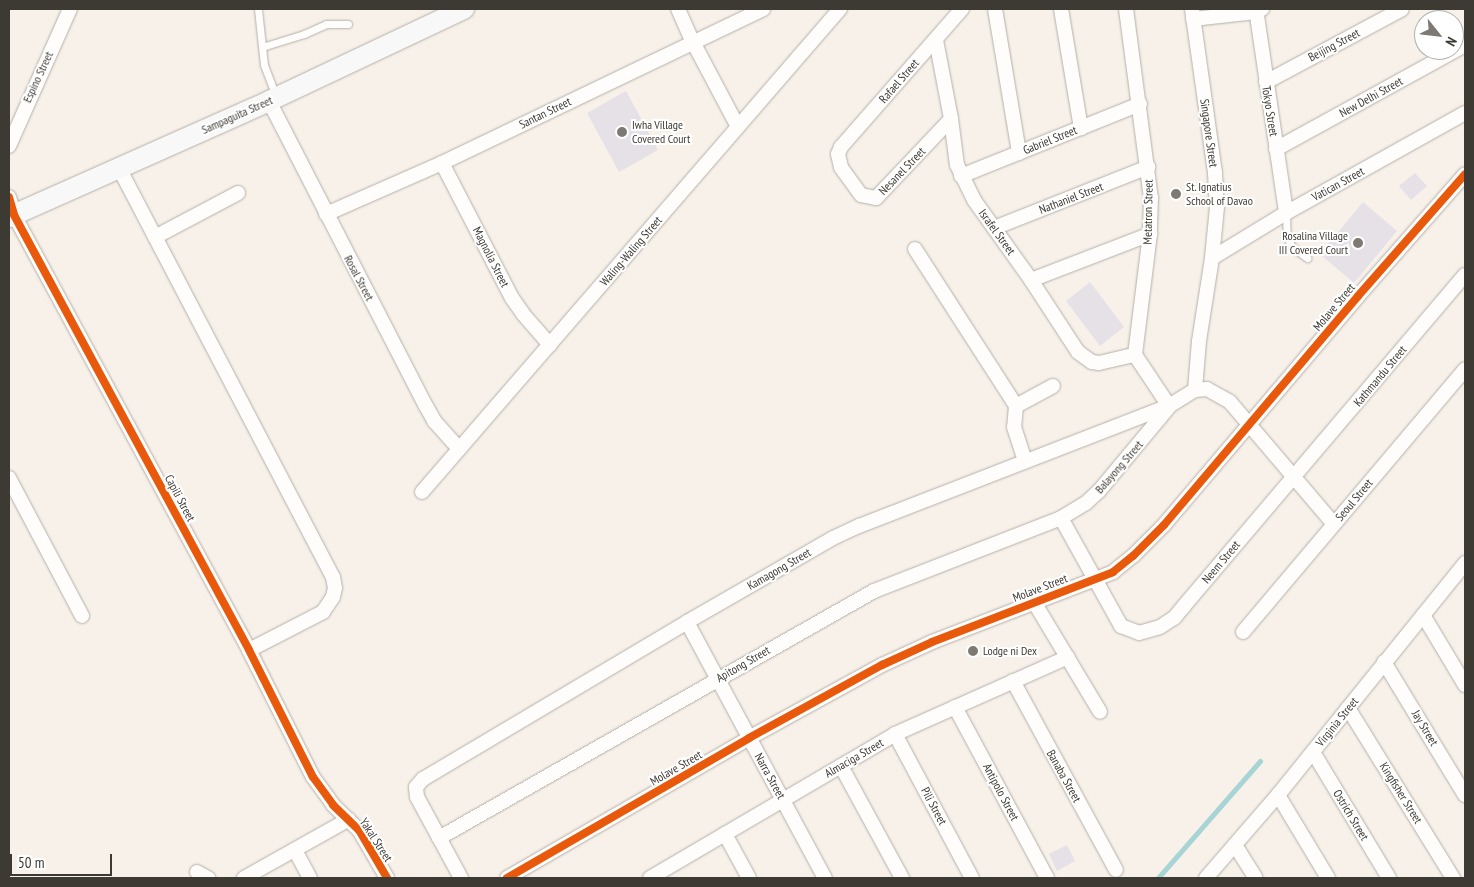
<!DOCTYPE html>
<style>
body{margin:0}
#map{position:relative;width:1474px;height:887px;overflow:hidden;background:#f7f1e9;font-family:"PT Sans Narrow",sans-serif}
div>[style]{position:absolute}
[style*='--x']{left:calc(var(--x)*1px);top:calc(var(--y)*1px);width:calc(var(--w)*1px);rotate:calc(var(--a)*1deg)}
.stream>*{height:4.5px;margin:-2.25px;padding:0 2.25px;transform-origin:2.25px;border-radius:2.25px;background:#a7d4d4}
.building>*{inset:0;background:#e5e1e6}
.roads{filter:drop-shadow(0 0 1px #b4afa9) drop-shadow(0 0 1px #b4afa9)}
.lane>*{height:7px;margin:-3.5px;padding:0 3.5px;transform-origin:3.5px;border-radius:3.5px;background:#fefdfc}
.street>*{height:14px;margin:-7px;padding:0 7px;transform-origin:7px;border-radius:7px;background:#fefdfc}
.secondary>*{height:20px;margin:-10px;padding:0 10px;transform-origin:10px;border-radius:10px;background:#f8f8f8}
.cycleway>*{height:8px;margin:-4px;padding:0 4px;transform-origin:4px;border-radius:4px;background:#e8590c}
.dots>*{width:14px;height:14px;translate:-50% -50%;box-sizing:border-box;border:2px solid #fff;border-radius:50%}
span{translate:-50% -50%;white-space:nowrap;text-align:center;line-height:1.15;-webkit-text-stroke:4px #fff;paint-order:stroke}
.street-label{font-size:12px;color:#3d3933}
.poi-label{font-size:12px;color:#3d3933}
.left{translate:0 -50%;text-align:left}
.right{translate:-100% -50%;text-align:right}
.frame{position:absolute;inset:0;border:10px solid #3d3933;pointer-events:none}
.north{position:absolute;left:1414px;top:10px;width:50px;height:50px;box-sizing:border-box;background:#fff;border:1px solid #b1b0ad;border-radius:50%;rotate:119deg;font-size:14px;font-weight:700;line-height:20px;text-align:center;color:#3d3933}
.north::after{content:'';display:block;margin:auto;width:18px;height:22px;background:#7e7973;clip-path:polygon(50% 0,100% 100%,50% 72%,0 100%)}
.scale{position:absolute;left:10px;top:854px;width:102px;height:22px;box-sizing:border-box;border:2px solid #3d3933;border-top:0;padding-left:6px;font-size:15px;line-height:18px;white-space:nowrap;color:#3d3933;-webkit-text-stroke:4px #fff;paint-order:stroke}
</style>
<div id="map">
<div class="stream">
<i style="--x:1158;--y:878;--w:155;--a:-48.9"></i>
</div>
<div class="building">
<i style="clip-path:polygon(626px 91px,658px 150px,619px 172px,587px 113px)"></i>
<i style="clip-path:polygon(1415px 173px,1427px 186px,1411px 200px,1399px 186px)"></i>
<i style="clip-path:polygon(1363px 202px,1397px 231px,1354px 283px,1320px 254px)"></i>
<i style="clip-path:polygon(1090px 282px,1124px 327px,1100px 346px,1066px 301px)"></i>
<i style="clip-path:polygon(1067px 845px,1075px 861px,1057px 871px,1049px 854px)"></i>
</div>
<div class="roads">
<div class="lane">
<i style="--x:258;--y:9;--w:56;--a:83.9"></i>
<i style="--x:264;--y:65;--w:34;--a:69"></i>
<i style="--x:262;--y:47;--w:44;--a:-17.2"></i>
<i style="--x:304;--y:34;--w:24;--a:-24"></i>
<i style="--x:326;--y:24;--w:22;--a:0"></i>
<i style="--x:1286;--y:214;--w:23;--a:88"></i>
<i style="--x:1287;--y:237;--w:11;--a:63"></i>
<i style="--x:1292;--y:247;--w:19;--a:36"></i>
</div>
<div class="street">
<i style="--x:678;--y:9;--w:36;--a:66"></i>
<i style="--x:693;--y:42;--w:96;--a:62.1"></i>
<i style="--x:995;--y:9;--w:146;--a:80.5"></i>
<i style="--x:1061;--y:9;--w:121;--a:80.5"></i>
<i style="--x:1126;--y:9;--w:191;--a:82.5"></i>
<i style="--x:1151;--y:198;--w:36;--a:92"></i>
<i style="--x:1150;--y:234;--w:122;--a:97.1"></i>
<i style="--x:1135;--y:355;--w:61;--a:56.3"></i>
<i style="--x:1192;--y:9;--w:166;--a:82"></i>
<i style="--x:1215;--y:173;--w:34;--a:87"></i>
<i style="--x:1217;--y:207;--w:51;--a:95.6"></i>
<i style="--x:1212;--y:258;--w:84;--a:98.9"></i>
<i style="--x:1199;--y:341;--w:49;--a:94.7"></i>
<i style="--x:1256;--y:9;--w:206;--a:81.6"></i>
<i style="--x:1193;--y:19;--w:63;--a:-6.3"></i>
<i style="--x:1256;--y:12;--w:7;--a:-27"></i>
<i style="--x:936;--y:40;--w:80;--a:79.2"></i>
<i style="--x:951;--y:119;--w:46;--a:82.6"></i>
<i style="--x:957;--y:165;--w:39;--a:64"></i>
<i style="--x:974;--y:200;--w:98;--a:54.5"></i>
<i style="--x:1031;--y:280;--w:86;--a:56.9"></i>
<i style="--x:1078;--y:352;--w:17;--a:36"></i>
<i style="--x:1092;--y:362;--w:7;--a:8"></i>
<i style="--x:1099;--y:363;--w:37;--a:-13"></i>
<i style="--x:1266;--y:82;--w:154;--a:-28.2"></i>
<i style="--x:269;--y:101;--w:343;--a:62.8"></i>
<i style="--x:426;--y:406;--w:18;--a:61"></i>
<i style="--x:435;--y:422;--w:36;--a:48"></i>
<i style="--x:951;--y:119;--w:109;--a:133.5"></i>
<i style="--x:876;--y:198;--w:15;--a:-169"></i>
<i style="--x:861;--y:195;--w:34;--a:-126"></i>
<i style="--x:841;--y:167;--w:13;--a:-103"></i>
<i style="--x:838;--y:154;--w:8;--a:-67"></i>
<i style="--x:841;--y:147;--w:184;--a:-48.8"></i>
<i style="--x:9;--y:146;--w:150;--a:-66"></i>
<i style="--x:1276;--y:149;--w:216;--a:-28.8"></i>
<i style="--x:442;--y:163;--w:152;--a:62.6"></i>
<i style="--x:512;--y:298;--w:19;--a:55"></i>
<i style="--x:523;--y:314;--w:41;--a:48.9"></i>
<i style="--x:118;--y:166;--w:464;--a:62.4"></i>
<i style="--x:333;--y:577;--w:11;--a:80"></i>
<i style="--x:335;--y:588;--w:9;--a:103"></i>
<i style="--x:333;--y:597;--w:18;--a:124"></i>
<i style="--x:323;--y:612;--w:83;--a:152.8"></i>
<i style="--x:961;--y:176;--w:193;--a:-21.9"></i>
<i style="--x:9;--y:197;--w:19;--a:74"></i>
<i style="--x:14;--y:215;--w:494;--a:61.6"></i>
<i style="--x:249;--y:650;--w:142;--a:63.3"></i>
<i style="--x:313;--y:777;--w:34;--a:54"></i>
<i style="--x:333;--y:805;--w:36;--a:44"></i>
<i style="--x:359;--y:830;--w:56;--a:59.7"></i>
<i style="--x:326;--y:214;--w:127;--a:-23.7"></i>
<i style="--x:442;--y:163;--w:356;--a:-25.6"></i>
<i style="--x:994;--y:228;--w:166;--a:-21.6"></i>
<i style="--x:155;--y:237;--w:94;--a:-27.9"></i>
<i style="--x:915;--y:249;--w:187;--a:57.2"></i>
<i style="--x:1016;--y:406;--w:21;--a:95"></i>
<i style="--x:1014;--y:427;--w:36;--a:72"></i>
<i style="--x:1212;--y:258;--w:87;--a:-31.3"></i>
<i style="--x:1286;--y:213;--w:205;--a:-29.2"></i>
<i style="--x:1031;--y:280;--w:128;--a:-21.1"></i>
<i style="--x:1016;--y:406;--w:42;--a:-28.4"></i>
<i style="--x:9;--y:478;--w:156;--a:62.1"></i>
<i style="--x:422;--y:492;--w:639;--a:-49.13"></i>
<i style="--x:1061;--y:518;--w:124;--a:60.9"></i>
<i style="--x:1121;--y:626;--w:19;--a:21"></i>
<i style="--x:1139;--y:633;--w:22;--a:-16"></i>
<i style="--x:1160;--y:627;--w:17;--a:-33"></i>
<i style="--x:1174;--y:618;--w:16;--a:-50"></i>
<i style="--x:1184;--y:606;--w:434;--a:-49.7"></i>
<i style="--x:1034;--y:602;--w:128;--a:59"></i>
<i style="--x:1423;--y:615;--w:82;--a:59"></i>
<i style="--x:687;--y:622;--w:291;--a:61.7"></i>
<i style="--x:1243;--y:632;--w:344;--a:-49.8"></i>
<i style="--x:1384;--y:662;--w:156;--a:58.7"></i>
<i style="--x:1013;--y:681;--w:215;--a:61.4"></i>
<i style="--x:955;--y:707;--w:194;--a:61.7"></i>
<i style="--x:1348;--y:708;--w:200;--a:58.3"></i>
<i style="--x:895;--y:734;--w:163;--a:61.9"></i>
<i style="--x:1313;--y:752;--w:147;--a:58.9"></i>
<i style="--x:841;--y:766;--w:128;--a:61.4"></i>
<i style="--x:1278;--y:795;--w:97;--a:58.9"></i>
<i style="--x:725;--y:834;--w:50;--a:61.4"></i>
<i style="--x:439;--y:838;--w:500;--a:-29.59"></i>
<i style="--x:874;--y:591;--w:201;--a:-21.3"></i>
<i style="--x:1061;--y:518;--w:29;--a:-31"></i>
<i style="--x:1086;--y:503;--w:18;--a:-43"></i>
<i style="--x:1099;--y:491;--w:109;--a:-50.2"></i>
<i style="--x:1235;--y:845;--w:39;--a:58"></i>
<i style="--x:295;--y:850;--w:32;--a:62"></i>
<i style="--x:197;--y:872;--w:13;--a:29"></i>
<i style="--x:244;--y:878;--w:120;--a:-29.3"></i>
<i style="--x:461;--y:878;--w:92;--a:-118.5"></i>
<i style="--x:417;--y:797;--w:10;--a:-96"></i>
<i style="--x:416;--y:787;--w:11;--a:-49"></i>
<i style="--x:423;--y:779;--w:307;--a:-30.7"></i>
<i style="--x:687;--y:622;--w:168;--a:-29.9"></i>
<i style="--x:833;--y:538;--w:29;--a:-25"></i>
<i style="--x:859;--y:526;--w:332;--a:-21.2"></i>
<i style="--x:1169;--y:406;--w:31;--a:-32"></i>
<i style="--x:1195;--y:390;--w:12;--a:-5"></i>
<i style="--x:1207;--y:389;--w:26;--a:29"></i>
<i style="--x:1230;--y:402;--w:160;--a:49.6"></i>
<i style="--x:507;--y:878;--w:280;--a:-30"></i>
<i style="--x:749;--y:738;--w:152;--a:-28.8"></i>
<i style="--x:882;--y:665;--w:55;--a:-24.7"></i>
<i style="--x:932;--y:642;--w:194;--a:-21.1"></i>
<i style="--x:1113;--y:572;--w:26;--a:-39"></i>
<i style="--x:1133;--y:556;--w:44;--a:-45"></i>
<i style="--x:1164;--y:525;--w:300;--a:-49.7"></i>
<i style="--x:1358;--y:296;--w:162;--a:-48.7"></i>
<i style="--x:650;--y:878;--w:284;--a:-30.4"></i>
<i style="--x:895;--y:734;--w:189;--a:-24"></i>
<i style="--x:1206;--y:878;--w:110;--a:-49.1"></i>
<i style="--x:1278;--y:795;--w:298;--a:-51.1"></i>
</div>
<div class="secondary">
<i style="--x:9;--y:217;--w:285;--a:-24"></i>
<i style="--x:269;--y:101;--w:216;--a:-25.3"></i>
</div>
</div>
<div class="cycleway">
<i style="--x:9;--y:197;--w:19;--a:74"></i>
<i style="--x:14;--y:215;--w:494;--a:61.6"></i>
<i style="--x:249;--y:650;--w:142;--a:63.3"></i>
<i style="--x:313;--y:777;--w:34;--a:54"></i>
<i style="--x:333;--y:805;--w:36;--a:44"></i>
<i style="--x:359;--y:830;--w:56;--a:59.7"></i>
<i style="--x:507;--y:878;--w:280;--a:-30"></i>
<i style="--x:749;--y:738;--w:152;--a:-28.8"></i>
<i style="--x:882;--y:665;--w:55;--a:-24.7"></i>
<i style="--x:932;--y:642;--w:194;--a:-21.1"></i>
<i style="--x:1113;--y:572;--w:26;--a:-39"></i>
<i style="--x:1133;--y:556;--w:44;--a:-45"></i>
<i style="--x:1164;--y:525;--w:300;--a:-49.7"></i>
<i style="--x:1358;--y:296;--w:162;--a:-48.7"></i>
</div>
<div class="dots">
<i style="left:622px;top:132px;background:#7e7973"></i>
<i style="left:1176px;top:194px;background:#7e7973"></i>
<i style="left:1358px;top:243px;background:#7e7973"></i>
<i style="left:973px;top:651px;background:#7e7973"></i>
</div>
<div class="street-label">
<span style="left:1334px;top:45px;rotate:-28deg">Beijing Street</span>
<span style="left:38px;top:77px;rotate:-65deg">Espino Street</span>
<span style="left:899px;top:81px;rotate:-49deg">Rafael Street</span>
<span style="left:1371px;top:97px;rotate:-29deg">New Delhi Street</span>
<span style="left:1270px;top:111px;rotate:81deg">Tokyo Street</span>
<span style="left:545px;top:113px;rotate:-26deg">Santan Street</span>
<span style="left:237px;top:115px;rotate:-24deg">Sampaguita Street</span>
<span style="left:1209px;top:133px;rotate:82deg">Singapore Street</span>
<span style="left:1050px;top:140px;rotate:-22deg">Gabriel Street</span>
<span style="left:902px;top:171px;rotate:-46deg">Nesanel Street</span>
<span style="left:1338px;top:184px;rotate:-29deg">Vatican Street</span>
<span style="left:1071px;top:198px;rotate:-21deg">Nathaniel Street</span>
<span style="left:1148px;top:212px;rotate:-89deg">Metatron Street</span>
<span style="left:997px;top:232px;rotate:54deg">Israfel Street</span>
<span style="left:631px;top:251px;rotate:-49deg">Waling-Waling Street</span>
<span style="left:491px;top:257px;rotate:63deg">Magnolia Street</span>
<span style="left:359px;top:278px;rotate:62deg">Rosal Street</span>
<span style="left:1334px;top:307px;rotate:-50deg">Molave Street</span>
<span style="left:1380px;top:376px;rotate:-50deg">Kathmandu Street</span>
<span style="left:1119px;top:467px;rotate:-49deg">Balayong Street</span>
<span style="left:180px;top:498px;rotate:62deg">Capili Street</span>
<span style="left:1354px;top:500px;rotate:-50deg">Seoul Street</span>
<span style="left:1221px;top:562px;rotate:-50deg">Neem Street</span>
<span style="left:779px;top:569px;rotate:-30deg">Kamagong Street</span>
<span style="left:1040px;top:588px;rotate:-21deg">Molave Street</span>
<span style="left:743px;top:664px;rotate:-30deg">Apitong Street</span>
<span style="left:1337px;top:722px;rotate:-51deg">Virginia Street</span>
<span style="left:1425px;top:728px;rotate:59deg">Jay Street</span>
<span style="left:854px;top:758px;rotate:-30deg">Almaciga Street</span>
<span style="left:676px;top:768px;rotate:-30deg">Molave Street</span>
<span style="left:770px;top:776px;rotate:61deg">Narra Street</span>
<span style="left:1064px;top:776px;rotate:61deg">Banaba Street</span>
<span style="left:1001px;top:792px;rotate:62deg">Antipolo Street</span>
<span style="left:1401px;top:793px;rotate:58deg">Kingfisher Street</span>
<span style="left:934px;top:806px;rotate:62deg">Pili Street</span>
<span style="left:1351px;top:815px;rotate:59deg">Ostrich Street</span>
<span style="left:376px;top:840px;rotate:57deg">Yakal Street</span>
</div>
<div class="poi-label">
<span class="left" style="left:632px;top:132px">Iwha Village<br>Covered Court</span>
<span class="left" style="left:1186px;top:194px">St. Ignatius<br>School of Davao</span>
<span class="right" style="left:1348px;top:243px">Rosalina Village<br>III Covered Court</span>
<span class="left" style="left:983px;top:651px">Lodge ni Dex</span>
</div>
<div class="frame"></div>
<div class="north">N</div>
<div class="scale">50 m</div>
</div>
